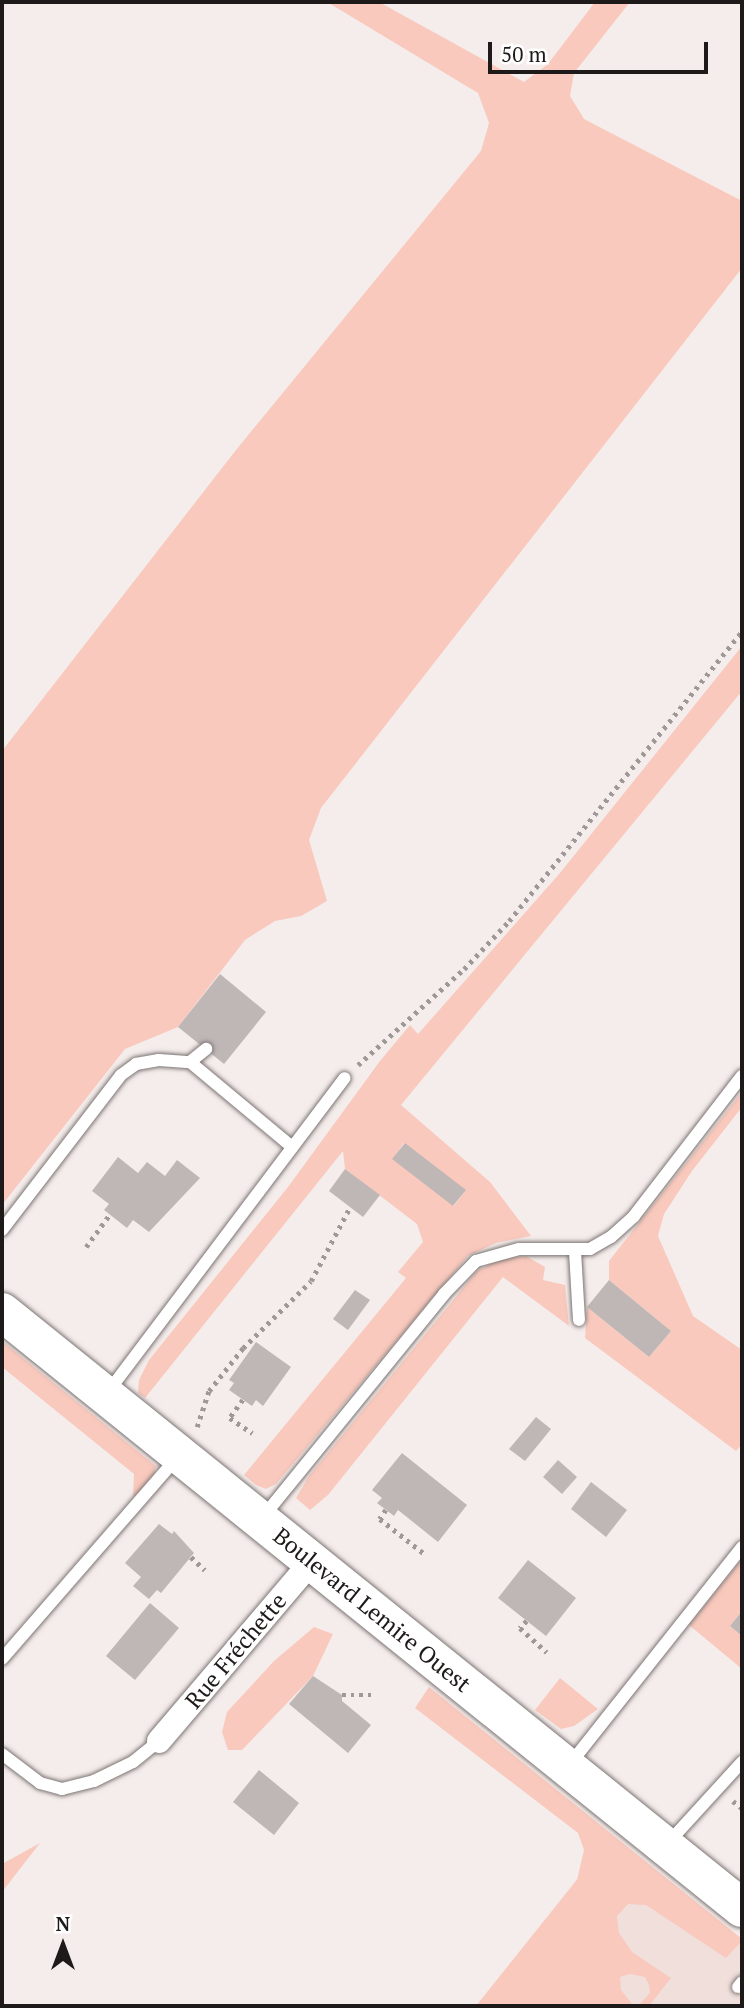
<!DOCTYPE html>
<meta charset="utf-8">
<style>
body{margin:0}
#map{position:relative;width:744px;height:2008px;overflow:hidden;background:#f5edeb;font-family:"PT Serif",serif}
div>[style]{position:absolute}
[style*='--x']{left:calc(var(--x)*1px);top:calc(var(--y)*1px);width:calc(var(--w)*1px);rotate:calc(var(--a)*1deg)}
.built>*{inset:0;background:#f0dfdb}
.green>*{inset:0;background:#f9c9bd}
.building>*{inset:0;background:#bfb7b6}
.path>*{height:4.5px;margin-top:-2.25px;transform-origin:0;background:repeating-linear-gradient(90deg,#9e9896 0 3.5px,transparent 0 8.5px)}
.roads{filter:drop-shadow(0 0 2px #7c7574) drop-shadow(0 0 2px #7c7574)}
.lane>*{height:12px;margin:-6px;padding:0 6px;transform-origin:6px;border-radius:6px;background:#fff}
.street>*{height:24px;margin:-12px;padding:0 12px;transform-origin:12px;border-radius:12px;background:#fff}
.primary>*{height:38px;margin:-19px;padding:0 19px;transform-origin:19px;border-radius:19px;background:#fff}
span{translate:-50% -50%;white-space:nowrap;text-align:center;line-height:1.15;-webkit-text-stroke:5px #fff;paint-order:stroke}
.street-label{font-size:23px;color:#1d1a19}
.frame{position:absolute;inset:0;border:4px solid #1d1a19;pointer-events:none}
.north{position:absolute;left:28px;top:1910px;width:70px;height:70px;-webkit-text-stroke:5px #fff;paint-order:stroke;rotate:0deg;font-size:19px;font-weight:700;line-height:28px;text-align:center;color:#1d1a19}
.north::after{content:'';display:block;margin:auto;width:24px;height:32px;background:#1d1a19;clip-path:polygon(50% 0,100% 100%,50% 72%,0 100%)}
.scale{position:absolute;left:488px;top:42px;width:220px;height:32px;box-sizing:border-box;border:4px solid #1d1a19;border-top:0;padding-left:9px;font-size:21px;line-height:24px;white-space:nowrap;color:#1d1a19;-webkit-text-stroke:5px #fff;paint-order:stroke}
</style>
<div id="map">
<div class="built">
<i style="clip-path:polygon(612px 1835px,742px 1939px,742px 2006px,476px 2006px)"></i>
</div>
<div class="green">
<i style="clip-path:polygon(327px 2px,379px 2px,524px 82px,548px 64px,595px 2px,630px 2px,574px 73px,570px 96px,584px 119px,742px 201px,742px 268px,321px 808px,309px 840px,327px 901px,301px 916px,275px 921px,245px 940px,178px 1027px,125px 1049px,2px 1205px,2px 751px,236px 450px,481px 151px,489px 123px,478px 93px)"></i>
<i style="clip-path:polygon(evenodd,742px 646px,742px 691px,401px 1105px,490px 1182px,531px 1236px,496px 1243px,468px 1256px,276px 1484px,266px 1489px,256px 1485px,244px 1475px,406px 1278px,398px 1272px,423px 1242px,417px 1224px,345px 1169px,343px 1151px,145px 1398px,138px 1393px,139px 1380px,149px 1360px,288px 1187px,380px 1061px,410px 1025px,418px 1034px,560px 873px,742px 646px,404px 1143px,465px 1191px,454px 1206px,393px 1159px,404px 1143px)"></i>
<i style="clip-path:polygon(742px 1092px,742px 1107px,692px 1171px,664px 1214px,658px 1236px,693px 1316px,742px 1350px,742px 1444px,736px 1451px,585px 1338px,587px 1307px,649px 1357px,671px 1331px,609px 1280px,609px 1261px)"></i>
<i style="clip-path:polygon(526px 1256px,545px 1267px,543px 1280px,565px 1285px,569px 1326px,503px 1277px,328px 1495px,310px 1510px,296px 1498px,309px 1476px,477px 1271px,502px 1258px)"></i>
<i style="clip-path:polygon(2px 1341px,156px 1466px,152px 1481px,133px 1497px,134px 1474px,2px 1367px)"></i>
<i style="clip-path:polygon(742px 1559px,742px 1611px,730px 1626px,742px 1636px,742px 1669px,689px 1625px)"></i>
<i style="clip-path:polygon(314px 1627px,333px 1634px,313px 1676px,242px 1750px,228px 1750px,222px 1732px,227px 1712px,274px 1661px)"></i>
<i style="clip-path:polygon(560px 1678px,598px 1709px,574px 1726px,561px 1729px,535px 1710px)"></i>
<i style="clip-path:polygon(evenodd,429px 1687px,742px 1939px,742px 1941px,726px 1958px,646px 1905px,628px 1904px,617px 1916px,619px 1933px,632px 1952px,671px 1978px,649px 2006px,476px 2006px,577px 1880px,584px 1850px,578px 1833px,415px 1708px,429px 1687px,630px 1974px,645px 1977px,649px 1985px,650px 1993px,640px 2004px,632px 2004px,621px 1990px,620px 1977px,630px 1974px)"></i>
<i style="clip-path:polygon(40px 1843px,2px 1892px,2px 1864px)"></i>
</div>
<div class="building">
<i style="clip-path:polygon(220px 974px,266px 1012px,224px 1064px,178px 1027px)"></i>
<i style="clip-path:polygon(405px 1143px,466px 1190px,453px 1206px,392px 1159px)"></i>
<i style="clip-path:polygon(118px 1157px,138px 1173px,147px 1162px,165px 1176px,177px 1160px,200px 1178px,149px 1232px,133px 1220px,127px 1228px,104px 1210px,109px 1204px,92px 1191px)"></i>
<i style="clip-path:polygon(345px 1169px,380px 1195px,363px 1217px,329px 1191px)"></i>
<i style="clip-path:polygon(609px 1280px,671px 1331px,649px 1357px,587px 1307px)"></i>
<i style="clip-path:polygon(355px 1290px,370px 1300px,348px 1330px,333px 1319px)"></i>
<i style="clip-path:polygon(256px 1342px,291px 1367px,263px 1406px,256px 1400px,252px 1406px,229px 1390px,234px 1383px,229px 1380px)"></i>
<i style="clip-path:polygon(536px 1417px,551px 1429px,525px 1461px,509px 1449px)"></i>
<i style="clip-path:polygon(402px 1453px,467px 1505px,438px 1542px,398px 1510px,394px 1516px,377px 1503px,382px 1498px,372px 1490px)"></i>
<i style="clip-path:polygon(558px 1460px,577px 1477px,562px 1494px,543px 1477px)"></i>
<i style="clip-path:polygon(591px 1482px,627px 1510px,606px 1537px,571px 1509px)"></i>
<i style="clip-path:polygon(159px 1524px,172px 1534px,174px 1531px,194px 1553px,161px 1593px,157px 1590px,149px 1599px,133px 1586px,141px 1577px,125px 1563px)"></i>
<i style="clip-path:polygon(528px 1560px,576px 1598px,546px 1636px,498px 1598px)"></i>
<i style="clip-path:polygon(150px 1603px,179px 1628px,135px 1680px,106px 1656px)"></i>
<i style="clip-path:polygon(742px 1611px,742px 1636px,730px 1626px)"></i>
<i style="clip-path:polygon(313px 1676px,342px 1695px,342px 1701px,371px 1725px,348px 1753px,289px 1704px)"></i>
<i style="clip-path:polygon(259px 1770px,299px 1803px,274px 1835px,233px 1802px)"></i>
</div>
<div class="path">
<i style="--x:358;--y:1065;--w:143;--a:-42.2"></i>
<i style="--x:464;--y:969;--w:66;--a:-46.8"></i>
<i style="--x:509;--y:921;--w:372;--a:-51.2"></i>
<i style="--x:86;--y:1247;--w:41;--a:-54"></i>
<i style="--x:243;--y:1400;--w:22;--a:126"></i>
<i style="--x:230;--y:1418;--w:27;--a:34"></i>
<i style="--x:197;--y:1427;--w:38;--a:-72"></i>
<i style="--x:209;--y:1391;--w:55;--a:-51.7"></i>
<i style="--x:243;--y:1348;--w:95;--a:-44.6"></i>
<i style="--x:311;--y:1281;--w:84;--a:-62.2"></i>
<i style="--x:386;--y:1510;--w:11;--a:124"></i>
<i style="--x:380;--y:1519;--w:58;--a:38"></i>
<i style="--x:191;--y:1557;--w:19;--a:43"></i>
<i style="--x:527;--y:1621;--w:10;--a:135"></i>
<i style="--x:520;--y:1628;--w:36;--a:42"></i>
<i style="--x:342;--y:1695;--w:34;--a:0"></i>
<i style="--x:733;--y:1801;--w:11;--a:38"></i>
</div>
<div class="roads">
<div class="lane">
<i style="--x:190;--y:1062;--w:133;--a:39.8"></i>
<i style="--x:2;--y:1230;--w:195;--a:-52.5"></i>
<i style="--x:121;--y:1075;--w:19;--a:-36"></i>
<i style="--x:136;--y:1064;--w:23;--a:-10"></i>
<i style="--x:159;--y:1060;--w:31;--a:4"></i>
<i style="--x:190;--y:1062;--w:21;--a:-39"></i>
<i style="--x:575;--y:1251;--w:69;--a:86.7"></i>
<i style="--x:108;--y:1392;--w:393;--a:-53"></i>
<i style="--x:263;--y:1517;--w:287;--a:-50.9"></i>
<i style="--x:444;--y:1294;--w:46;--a:-45.9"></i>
<i style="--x:476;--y:1261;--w:45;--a:-15.6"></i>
<i style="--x:519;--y:1249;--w:71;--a:0"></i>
<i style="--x:590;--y:1249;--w:24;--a:-30"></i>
<i style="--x:611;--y:1237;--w:31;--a:-42"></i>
<i style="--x:634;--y:1216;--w:177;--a:-52.4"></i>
<i style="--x:2;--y:1659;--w:267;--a:-49"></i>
<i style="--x:2;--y:1754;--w:48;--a:37.3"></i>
<i style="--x:40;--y:1783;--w:23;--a:15"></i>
<i style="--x:62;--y:1789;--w:33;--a:-14"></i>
<i style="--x:94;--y:1781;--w:43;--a:-26"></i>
<i style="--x:133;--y:1762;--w:33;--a:-39"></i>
<i style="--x:570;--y:1764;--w:277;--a:-51.6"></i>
<i style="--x:668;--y:1843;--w:110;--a:-47.6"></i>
<i style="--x:738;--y:1987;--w:6;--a:-51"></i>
</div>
<div class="street">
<i style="--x:159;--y:1741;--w:236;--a:-49.6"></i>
</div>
<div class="primary">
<i style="--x:2;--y:1312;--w:950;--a:38.85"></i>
</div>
</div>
<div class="street-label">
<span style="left:372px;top:1610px;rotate:39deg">Boulevard Lemire Ouest</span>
<span style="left:236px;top:1651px;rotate:-50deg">Rue Fréchette</span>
</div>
<div class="frame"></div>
<div class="north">N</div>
<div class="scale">50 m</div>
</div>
